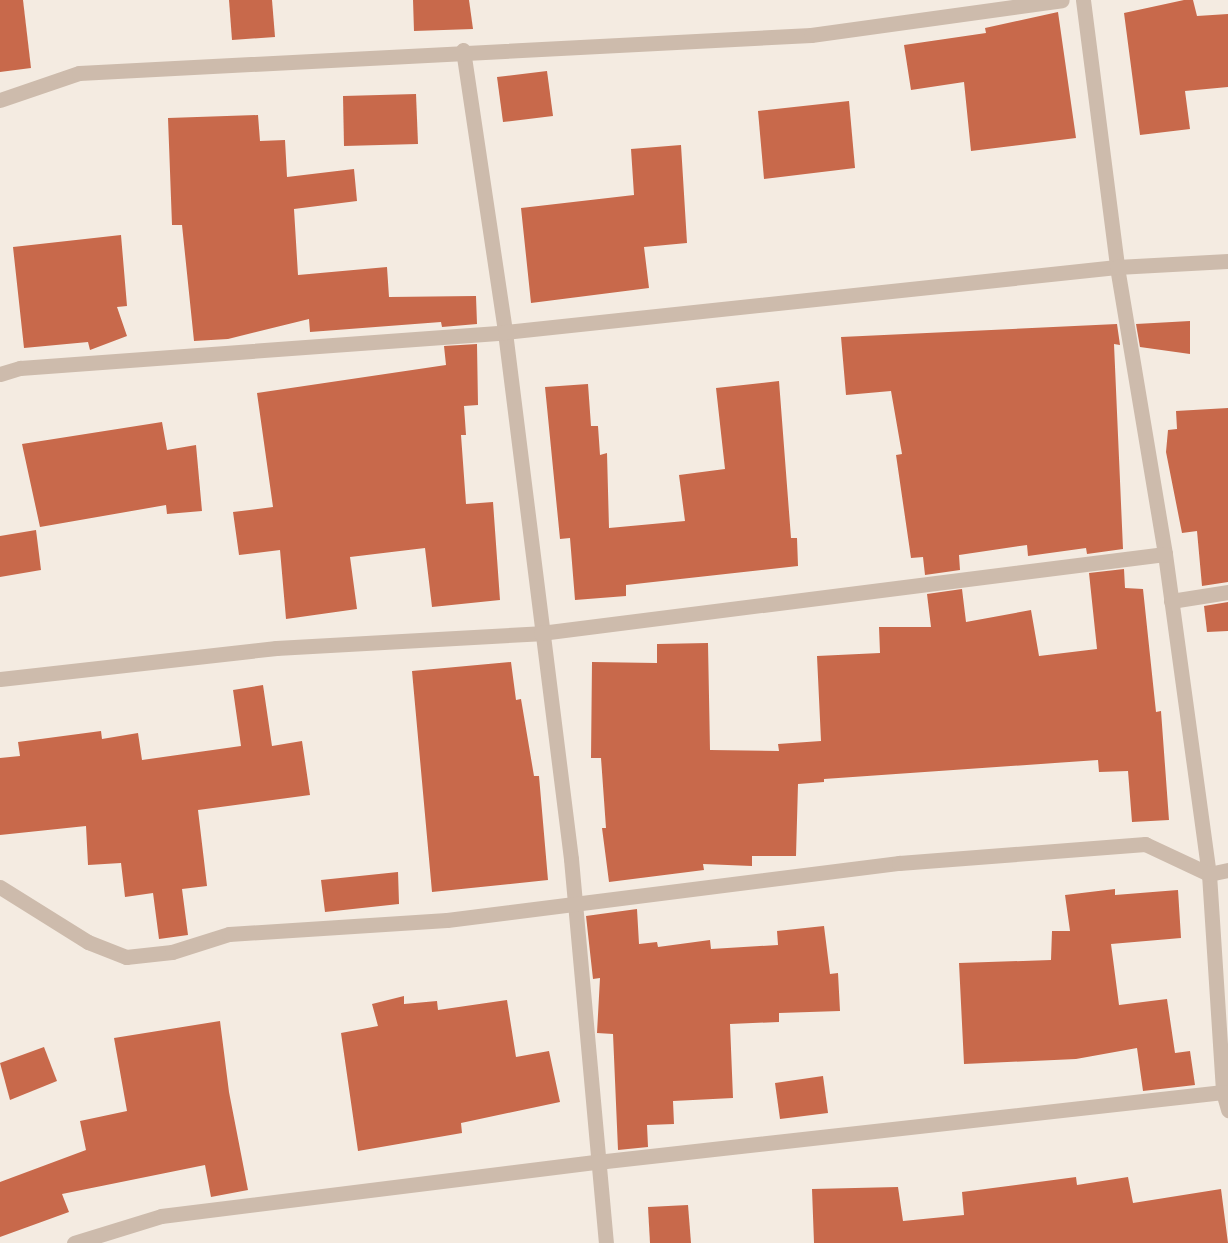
<!DOCTYPE html>
<style>
body{margin:0}
#map{position:relative;width:1228px;height:1243px;overflow:hidden;background:#f4ebe1;font-family:Manrope,sans-serif}
div>[style]{position:absolute}
[style*='--x']{left:calc(var(--x)*1px);top:calc(var(--y)*1px);width:calc(var(--w)*1px);rotate:calc(var(--a)*1deg)}
.building>*{inset:0;background:#c8694b}
.street>*{height:15px;margin:-7.5px;padding:0 7.5px;transform-origin:7.5px;border-radius:7.5px;background:#cdbbac}
span{translate:-50% -50%;white-space:nowrap;text-align:center;line-height:1.15;-webkit-text-stroke:6px #fbf5ee;paint-order:stroke}
</style>
<div id="map">
<div class="building">
<i style="clip-path:polygon(0 0,23px 0,31px 68px,0 72px)"></i>
<i style="clip-path:polygon(229px 0,272px 0,275px 37px,232px 40px)"></i>
<i style="clip-path:polygon(413px 0,469px 0,473px 29px,414px 31px)"></i>
<i style="clip-path:polygon(1184px 0,1193px 0,1197px 16px,1228px 14px,1228px 87px,1185px 91px,1190px 129px,1140px 135px,1124px 13px)"></i>
<i style="clip-path:polygon(1058px 12px,1076px 138px,971px 151px,964px 82px,911px 90px,904px 45px,986px 33px,985px 28px)"></i>
<i style="clip-path:polygon(547px 71px,553px 116px,503px 122px,497px 77px)"></i>
<i style="clip-path:polygon(416px 94px,418px 144px,344px 146px,343px 96px)"></i>
<i style="clip-path:polygon(849px 101px,855px 168px,764px 179px,758px 111px)"></i>
<i style="clip-path:polygon(258px 115px,260px 141px,285px 140px,287px 177px,354px 169px,357px 201px,294px 209px,298px 275px,387px 267px,389px 297px,476px 296px,477px 324px,442px 327px,441px 322px,310px 332px,309px 319px,228px 339px,194px 341px,182px 225px,172px 225px,168px 118px)"></i>
<i style="clip-path:polygon(681px 145px,687px 243px,644px 247px,649px 288px,531px 303px,521px 208px,634px 195px,631px 149px)"></i>
<i style="clip-path:polygon(121px 235px,127px 306px,117px 307px,127px 336px,90px 350px,88px 342px,24px 348px,13px 247px)"></i>
<i style="clip-path:polygon(1190px 321px,1190px 354px,1140px 347px,1136px 324px)"></i>
<i style="clip-path:polygon(1117px 324px,1120px 345px,1114px 344px,1123px 549px,1087px 554px,1086px 548px,1028px 556px,1027px 545px,959px 555px,960px 570px,925px 575px,923px 557px,911px 558px,896px 455px,902px 454px,891px 391px,846px 395px,841px 337px)"></i>
<i style="clip-path:polygon(477px 344px,478px 405px,464px 406px,466px 435px,461px 435px,466px 504px,493px 502px,500px 600px,432px 607px,425px 548px,350px 557px,357px 609px,286px 619px,280px 550px,239px 555px,233px 512px,273px 507px,257px 393px,446px 365px,444px 346px)"></i>
<i style="clip-path:polygon(779px 381px,791px 538px,797px 538px,798px 566px,626px 585px,626px 596px,575px 600px,570px 538px,560px 539px,545px 387px,588px 384px,591px 426px,598px 426px,600px 455px,607px 453px,609px 528px,685px 521px,679px 475px,725px 469px,716px 388px)"></i>
<i style="clip-path:polygon(1228px 408px,1228px 582px,1202px 586px,1197px 531px,1182px 533px,1166px 452px,1168px 430px,1177px 429px,1176px 411px)"></i>
<i style="clip-path:polygon(162px 422px,167px 450px,196px 445px,202px 511px,167px 514px,166px 505px,40px 527px,22px 444px)"></i>
<i style="clip-path:polygon(36px 530px,41px 570px,0 577px,0 536px)"></i>
<i style="clip-path:polygon(1124px 569px,1125px 588px,1143px 589px,1156px 712px,1161px 711px,1169px 820px,1132px 822px,1128px 771px,1099px 772px,1098px 760px,824px 779px,824px 782px,798px 784px,796px 856px,752px 856px,752px 866px,703px 864px,704px 870px,609px 882px,602px 828px,606px 828px,601px 758px,591px 758px,592px 662px,657px 663px,657px 644px,708px 643px,710px 750px,779px 751px,778px 744px,821px 741px,817px 656px,880px 653px,879px 627px,931px 627px,927px 594px,962px 589px,966px 622px,1031px 610px,1039px 656px,1097px 649px,1089px 573px)"></i>
<i style="clip-path:polygon(1228px 602px,1228px 631px,1207px 632px,1204px 606px)"></i>
<i style="clip-path:polygon(511px 662px,516px 700px,521px 699px,534px 776px,539px 776px,548px 880px,432px 892px,412px 671px)"></i>
<i style="clip-path:polygon(263px 685px,272px 746px,302px 741px,310px 795px,198px 810px,207px 886px,182px 889px,188px 935px,159px 939px,153px 893px,125px 897px,121px 863px,88px 865px,86px 826px,0 835px,0 758px,20px 756px,18px 742px,101px 731px,102px 739px,138px 733px,142px 760px,241px 746px,233px 690px)"></i>
<i style="clip-path:polygon(398px 872px,399px 904px,325px 912px,321px 880px)"></i>
<i style="clip-path:polygon(1115px 889px,1115px 895px,1178px 890px,1181px 938px,1111px 944px,1119px 1005px,1167px 999px,1175px 1053px,1190px 1051px,1195px 1085px,1143px 1091px,1137px 1048px,1076px 1059px,964px 1064px,959px 963px,1051px 960px,1052px 931px,1070px 931px,1065px 895px)"></i>
<i style="clip-path:polygon(637px 909px,639px 944px,657px 942px,658px 947px,710px 940px,711px 949px,778px 945px,777px 931px,824px 926px,830px 974px,838px 973px,840px 1011px,779px 1013px,779px 1022px,730px 1024px,733px 1098px,673px 1101px,674px 1124px,647px 1125px,648px 1147px,618px 1150px,613px 1034px,597px 1033px,600px 978px,593px 979px,586px 916px)"></i>
<i style="clip-path:polygon(404px 996px,404px 1004px,437px 1001px,438px 1010px,507px 1000px,516px 1057px,549px 1051px,560px 1102px,461px 1123px,462px 1133px,358px 1151px,341px 1033px,378px 1026px,372px 1004px)"></i>
<i style="clip-path:polygon(220px 1021px,229px 1092px,248px 1190px,211px 1197px,205px 1165px,62px 1194px,69px 1212px,0 1237px,0 1182px,86px 1150px,80px 1121px,127px 1111px,114px 1038px)"></i>
<i style="clip-path:polygon(44px 1047px,57px 1081px,10px 1100px,0 1063px)"></i>
<i style="clip-path:polygon(823px 1076px,828px 1113px,780px 1119px,775px 1083px)"></i>
<i style="clip-path:polygon(1076px 1177px,1077px 1185px,1128px 1177px,1133px 1203px,1221px 1189px,1228px 1243px,814px 1243px,812px 1189px,898px 1187px,903px 1221px,964px 1215px,962px 1192px)"></i>
<i style="clip-path:polygon(688px 1205px,691px 1243px,650px 1243px,648px 1207px)"></i>
</div>
<div class="street">
<i style="--x:1083;--y:0;--w:269;--a:82.7"></i>
<i style="--x:1117;--y:267;--w:291;--a:80.5"></i>
<i style="--x:1165;--y:554;--w:323;--a:82.2"></i>
<i style="--x:1209;--y:874;--w:218;--a:86.3"></i>
<i style="--x:1223;--y:1092;--w:19;--a:74"></i>
<i style="--x:463;--y:50;--w:285;--a:81.5"></i>
<i style="--x:505;--y:332;--w:531;--a:82.86"></i>
<i style="--x:571;--y:859;--w:386;--a:84.8"></i>
<i style="--x:0;--y:100;--w:83;--a:-18.9"></i>
<i style="--x:79;--y:73;--w:733;--a:-2.97"></i>
<i style="--x:811;--y:35;--w:253;--a:-7.9"></i>
<i style="--x:0;--y:374;--w:21;--a:-17"></i>
<i style="--x:20;--y:368;--w:486;--a:-4.2"></i>
<i style="--x:505;--y:332;--w:615;--a:-6.06"></i>
<i style="--x:1117;--y:267;--w:111;--a:-3.1"></i>
<i style="--x:1171;--y:601;--w:58;--a:-9"></i>
<i style="--x:0;--y:679;--w:278;--a:-6.4"></i>
<i style="--x:276;--y:648;--w:265;--a:-3.2"></i>
<i style="--x:541;--y:633;--w:629;--a:-7.22"></i>
<i style="--x:0;--y:887;--w:104;--a:32"></i>
<i style="--x:88;--y:942;--w:41;--a:21.5"></i>
<i style="--x:126;--y:957;--w:46;--a:-6.2"></i>
<i style="--x:172;--y:952;--w:60;--a:-17.5"></i>
<i style="--x:229;--y:934;--w:218;--a:-3.7"></i>
<i style="--x:447;--y:920;--w:456;--a:-7.2"></i>
<i style="--x:899;--y:863;--w:247;--a:-4.4"></i>
<i style="--x:1145;--y:844;--w:71;--a:25.1"></i>
<i style="--x:1209;--y:874;--w:19;--a:-12"></i>
<i style="--x:74;--y:1243;--w:91;--a:-17.2"></i>
<i style="--x:161;--y:1216;--w:439;--a:-7.1"></i>
<i style="--x:597;--y:1162;--w:630;--a:-6.38"></i>
</div>
</div>
